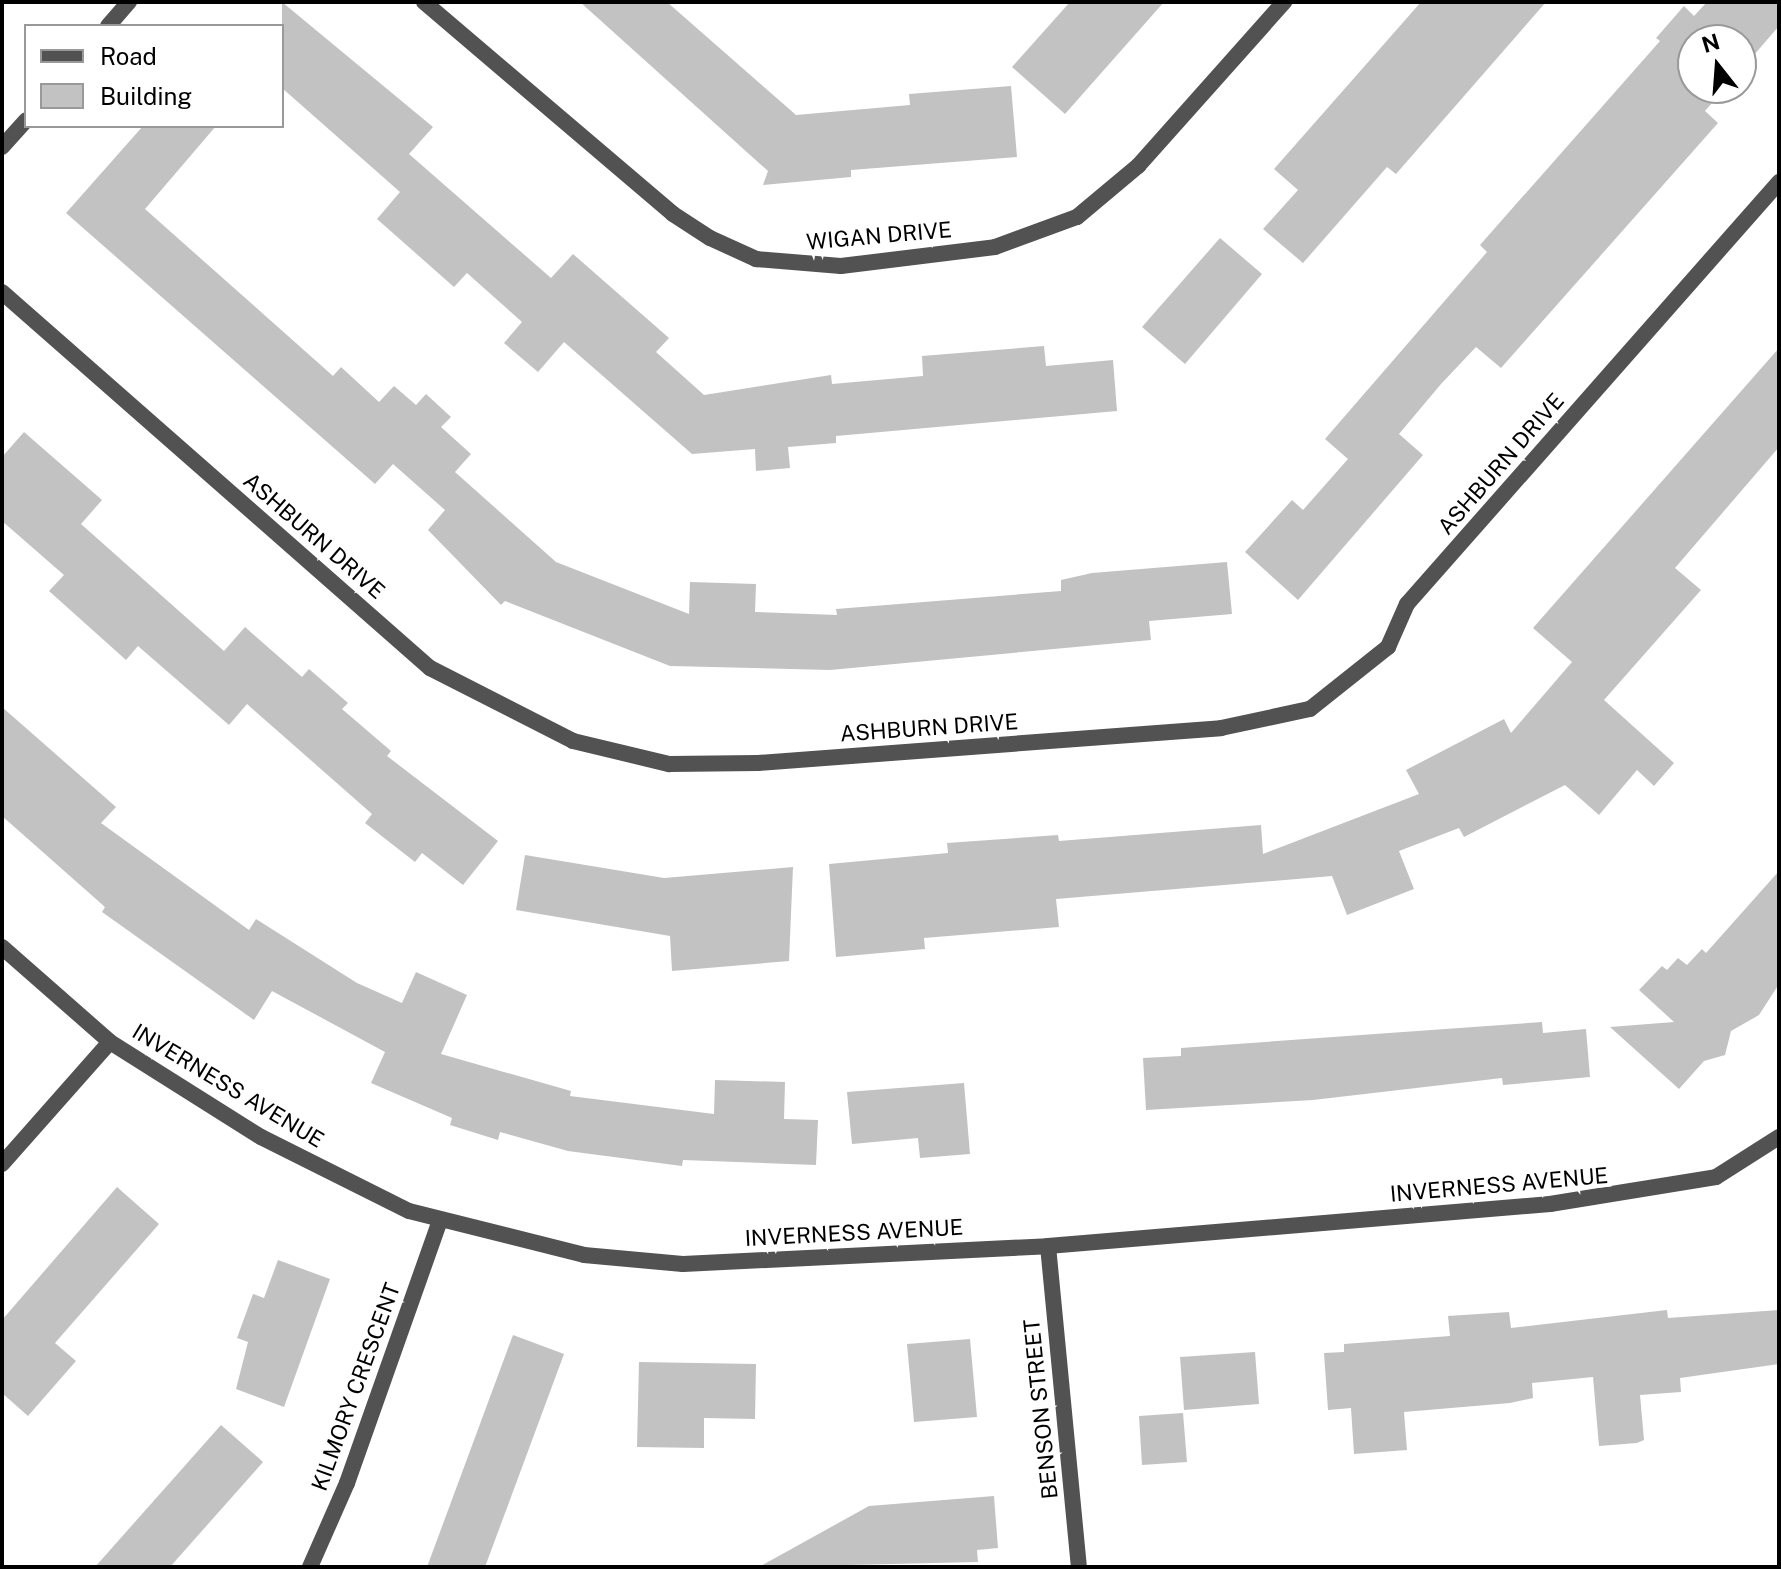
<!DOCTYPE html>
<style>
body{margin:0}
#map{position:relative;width:1781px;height:1569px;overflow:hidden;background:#fff;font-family:"Public Sans",sans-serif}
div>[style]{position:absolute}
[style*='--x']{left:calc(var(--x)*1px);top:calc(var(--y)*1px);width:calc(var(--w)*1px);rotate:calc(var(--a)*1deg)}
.building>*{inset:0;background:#c2c2c2}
.minor>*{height:16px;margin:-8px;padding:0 8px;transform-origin:8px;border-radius:8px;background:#525252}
span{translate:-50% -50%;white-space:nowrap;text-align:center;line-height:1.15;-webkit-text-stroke:8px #fff;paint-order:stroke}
.street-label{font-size:22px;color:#000}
.frame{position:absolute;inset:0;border:4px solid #000;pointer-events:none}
.legend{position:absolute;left:24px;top:24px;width:260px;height:104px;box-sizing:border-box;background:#fff;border:2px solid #999;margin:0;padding:10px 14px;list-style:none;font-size:24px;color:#000}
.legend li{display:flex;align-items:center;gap:16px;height:40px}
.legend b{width:40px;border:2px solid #999}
.north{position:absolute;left:1677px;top:24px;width:80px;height:80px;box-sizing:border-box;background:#fff;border:2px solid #999;border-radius:50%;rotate:343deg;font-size:22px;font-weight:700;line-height:32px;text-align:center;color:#000}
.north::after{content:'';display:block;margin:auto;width:28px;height:36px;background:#000;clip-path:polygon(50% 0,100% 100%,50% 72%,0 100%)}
</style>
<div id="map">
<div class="building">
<i style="clip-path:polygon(282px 2px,433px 127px,409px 154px,551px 278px,573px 254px,669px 338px,656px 352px,704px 395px,831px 375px,832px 384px,923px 376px,922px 356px,1044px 346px,1046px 366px,1113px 360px,1117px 411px,836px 436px,836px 443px,788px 447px,790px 468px,756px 471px,755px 449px,692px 454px,564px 342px,538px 372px,504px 343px,522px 322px,467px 273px,454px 287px,377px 219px,400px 192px,282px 88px)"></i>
<i style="clip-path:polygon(580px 2px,667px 2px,796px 115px,910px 105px,909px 94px,1011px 86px,1017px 157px,851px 170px,851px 177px,763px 185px,768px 171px)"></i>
<i style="clip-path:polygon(1070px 2px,1164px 2px,1065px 114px,1012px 67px)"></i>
<i style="clip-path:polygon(1421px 2px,1546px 2px,1396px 174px,1387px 167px,1303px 263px,1263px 229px,1298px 190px,1274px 169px)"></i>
<i style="clip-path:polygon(1707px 2px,1779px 2px,1779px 26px,1741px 70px,1741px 40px,1693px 40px,1693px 88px,1725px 88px,1705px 111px,1718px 123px,1501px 368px,1476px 347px,1441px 384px,1399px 434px,1423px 455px,1298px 600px,1245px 552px,1292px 500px,1303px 510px,1348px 459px,1325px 439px,1487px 252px,1480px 245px,1660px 41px,1656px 38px,1684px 6px,1694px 16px)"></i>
<i style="clip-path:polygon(143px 126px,216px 126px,145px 209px,333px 376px,341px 367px,379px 402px,394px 386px,416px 405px,426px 394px,451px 417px,441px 427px,471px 454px,455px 472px,556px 562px,689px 614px,690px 582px,756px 584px,755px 612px,837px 615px,836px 609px,1061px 591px,1061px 580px,1092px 573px,1227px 562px,1232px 614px,1149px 621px,1151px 640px,830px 670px,670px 666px,505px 601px,501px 605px,428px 530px,445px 510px,393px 464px,375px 484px,66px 213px)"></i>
<i style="clip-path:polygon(1220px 238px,1262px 274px,1185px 364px,1142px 327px)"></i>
<i style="clip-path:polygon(1779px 348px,1779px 447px,1675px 568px,1701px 590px,1604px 700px,1674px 763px,1654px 786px,1637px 770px,1599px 815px,1565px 785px,1464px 837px,1459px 828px,1399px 851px,1414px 889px,1347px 915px,1332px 876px,1056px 899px,1059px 927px,924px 938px,925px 949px,836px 957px,829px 864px,948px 853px,947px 843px,1058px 835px,1059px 841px,1261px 825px,1263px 854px,1419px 794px,1406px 770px,1504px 719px,1511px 733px,1572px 662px,1533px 628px)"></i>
<i style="clip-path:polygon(24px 432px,102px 500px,81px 524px,224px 651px,245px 627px,302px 677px,309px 669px,348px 703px,342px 709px,391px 751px,387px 756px,498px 841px,463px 885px,422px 853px,415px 862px,365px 823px,372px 814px,247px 704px,229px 725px,138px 646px,126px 660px,49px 591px,64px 575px,2px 521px,2px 457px)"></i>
<i style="clip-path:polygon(2px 707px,116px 807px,101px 823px,249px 930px,256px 919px,357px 983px,402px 1003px,416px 972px,467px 995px,441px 1054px,571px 1091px,570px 1096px,714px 1114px,715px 1080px,785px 1082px,784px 1119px,818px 1120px,816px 1165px,683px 1160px,682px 1166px,568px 1151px,500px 1132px,498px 1140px,450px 1125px,452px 1118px,371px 1083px,385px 1052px,272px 991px,254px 1020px,102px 912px,105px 907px,2px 816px)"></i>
<i style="clip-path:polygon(525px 855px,664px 878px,793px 867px,789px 961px,672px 971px,670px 936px,516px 910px)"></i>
<i style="clip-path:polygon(1779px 871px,1779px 984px,1759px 1015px,1731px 1031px,1725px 1055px,1704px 1061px,1679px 1089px,1610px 1027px,1674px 1022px,1639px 990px,1662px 966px,1667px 970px,1678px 958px,1687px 965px,1702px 949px,1706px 953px)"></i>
<i style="clip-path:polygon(1542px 1022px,1543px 1033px,1586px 1029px,1590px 1077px,1503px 1085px,1502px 1078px,1313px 1100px,1146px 1110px,1143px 1058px,1181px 1056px,1181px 1048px)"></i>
<i style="clip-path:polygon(964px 1083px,970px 1154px,920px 1158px,918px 1138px,852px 1144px,847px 1092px)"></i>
<i style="clip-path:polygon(117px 1187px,159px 1224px,55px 1343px,76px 1361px,28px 1416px,2px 1393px,2px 1320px)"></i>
<i style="clip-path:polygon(278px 1260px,330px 1279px,284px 1407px,236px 1389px,248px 1342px,237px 1338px,253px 1294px,264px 1298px)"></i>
<i style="clip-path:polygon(1667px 1310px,1668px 1318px,1779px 1310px,1779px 1364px,1680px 1378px,1681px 1392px,1640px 1395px,1644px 1440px,1637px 1443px,1599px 1446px,1593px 1377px,1532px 1383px,1533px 1398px,1510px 1403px,1404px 1412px,1407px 1450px,1354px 1454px,1351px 1408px,1328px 1410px,1324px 1353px,1344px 1352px,1344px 1344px,1450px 1336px,1448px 1316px,1509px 1312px,1511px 1328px)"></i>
<i style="clip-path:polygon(513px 1335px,564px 1354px,544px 1408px,485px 1567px,427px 1567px)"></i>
<i style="clip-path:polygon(970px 1339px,977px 1417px,914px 1422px,907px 1344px)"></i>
<i style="clip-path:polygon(1255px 1352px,1259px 1404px,1184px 1410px,1180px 1357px)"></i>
<i style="clip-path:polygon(639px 1362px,756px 1364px,755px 1419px,704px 1418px,704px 1448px,637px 1447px)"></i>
<i style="clip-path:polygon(1183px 1413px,1187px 1462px,1142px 1465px,1139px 1416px)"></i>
<i style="clip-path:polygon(221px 1425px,263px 1462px,170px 1567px,95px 1567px)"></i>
<i style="clip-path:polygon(994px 1496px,998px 1548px,977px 1550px,978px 1562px,759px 1567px,869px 1506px)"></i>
</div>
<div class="minor">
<i style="--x:424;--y:2;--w:327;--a:40.4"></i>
<i style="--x:673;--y:214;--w:44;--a:33"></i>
<i style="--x:710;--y:238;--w:51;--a:24.5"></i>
<i style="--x:756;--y:259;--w:85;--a:4.7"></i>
<i style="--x:841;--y:266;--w:155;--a:-7"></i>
<i style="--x:995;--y:247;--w:87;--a:-20.1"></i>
<i style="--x:1077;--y:217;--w:80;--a:-39.9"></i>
<i style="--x:1138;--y:166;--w:220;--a:-48.3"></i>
<i style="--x:108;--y:26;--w:32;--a:-49"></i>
<i style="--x:2;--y:147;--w:36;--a:-48"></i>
<i style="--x:2;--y:292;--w:570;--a:41.3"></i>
<i style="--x:430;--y:668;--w:161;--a:27"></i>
<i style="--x:573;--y:741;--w:99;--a:13.5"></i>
<i style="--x:669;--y:764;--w:89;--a:-0.6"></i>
<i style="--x:758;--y:763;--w:464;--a:-4.3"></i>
<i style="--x:1221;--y:728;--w:91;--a:-12.1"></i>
<i style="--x:1310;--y:709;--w:100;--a:-38.5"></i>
<i style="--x:1388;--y:647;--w:47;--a:-66.2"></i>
<i style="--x:1407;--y:604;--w:563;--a:-48.6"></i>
<i style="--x:2;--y:947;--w:144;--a:41.3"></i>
<i style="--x:110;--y:1042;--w:178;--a:32.2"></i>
<i style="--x:261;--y:1137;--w:165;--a:26.6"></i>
<i style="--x:409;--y:1211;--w:180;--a:14.1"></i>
<i style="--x:584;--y:1255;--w:99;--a:5.2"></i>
<i style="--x:683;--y:1264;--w:365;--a:-2.8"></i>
<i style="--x:1048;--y:1246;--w:504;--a:-4.78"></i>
<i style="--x:1550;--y:1204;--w:168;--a:-9.2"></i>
<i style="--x:1716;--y:1177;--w:75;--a:-32.4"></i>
<i style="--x:2;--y:1164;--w:163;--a:-48.5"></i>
<i style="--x:1048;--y:1246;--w:322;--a:84.5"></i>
<i style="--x:310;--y:1567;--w:92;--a:-66.2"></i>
<i style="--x:347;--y:1483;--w:278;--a:-70.5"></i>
</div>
<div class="street-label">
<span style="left:879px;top:236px;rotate:-5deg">WIGAN DRIVE</span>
<span style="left:1501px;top:464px;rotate:-49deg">ASHBURN DRIVE</span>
<span style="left:314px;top:536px;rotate:41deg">ASHBURN DRIVE</span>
<span style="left:929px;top:728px;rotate:-4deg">ASHBURN DRIVE</span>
<span style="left:228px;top:1086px;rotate:31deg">INVERNESS AVENUE</span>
<span style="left:1499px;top:1185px;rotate:-5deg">INVERNESS AVENUE</span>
<span style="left:854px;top:1233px;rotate:-3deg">INVERNESS AVENUE</span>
<span style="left:356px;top:1387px;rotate:-70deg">KILMORY CRESCENT</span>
<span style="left:1041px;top:1409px;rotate:-96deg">BENSON STREET</span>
</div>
<div class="frame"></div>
<ul class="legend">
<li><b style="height:10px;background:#525252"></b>Road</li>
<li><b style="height:22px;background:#c2c2c2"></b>Building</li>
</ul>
<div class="north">N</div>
</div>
